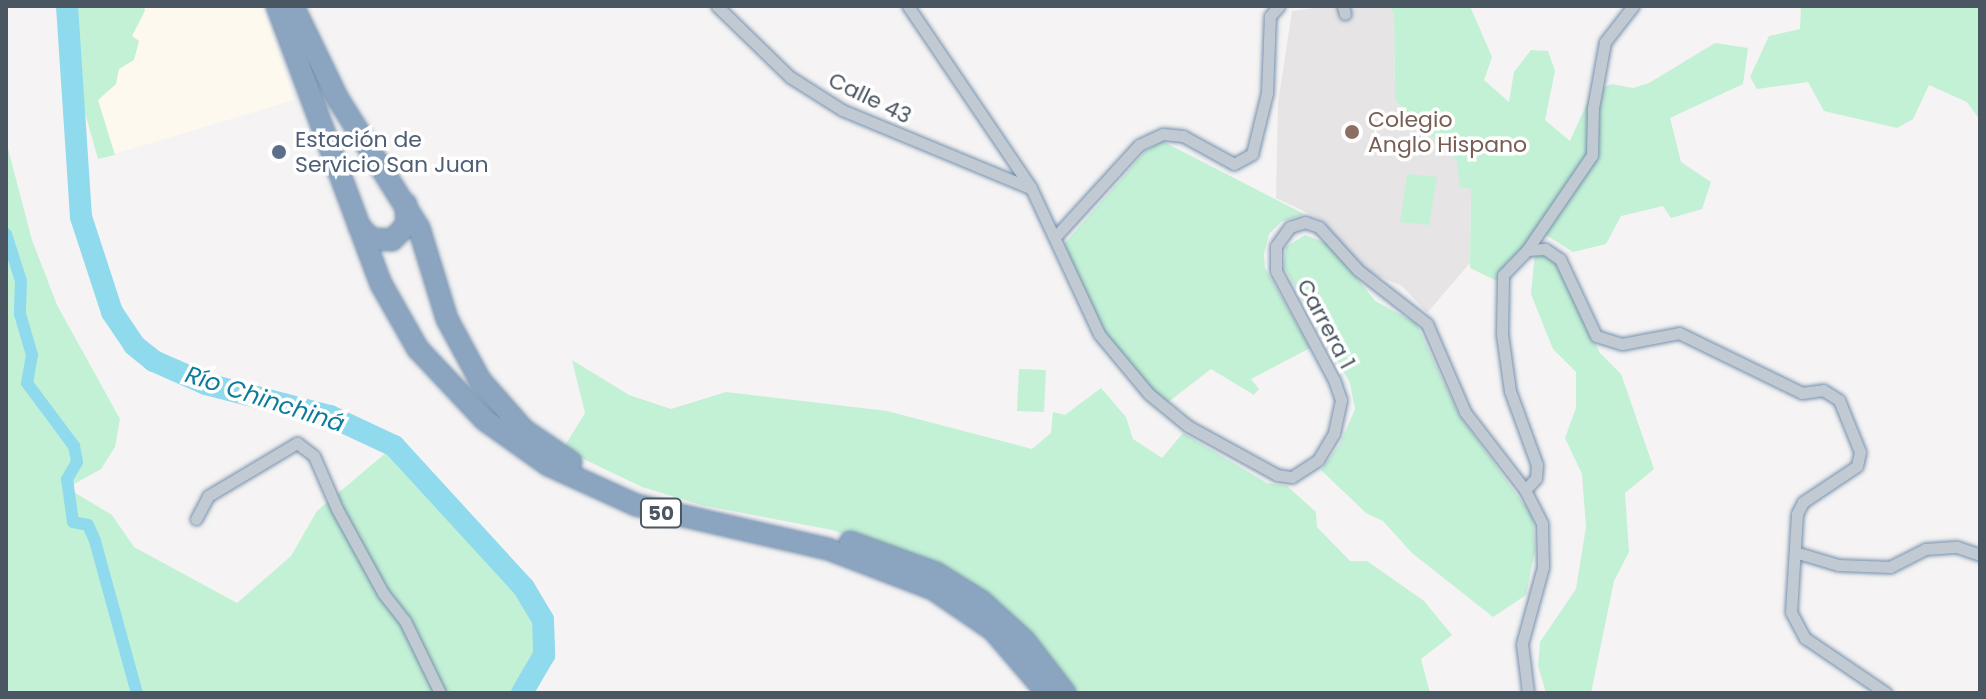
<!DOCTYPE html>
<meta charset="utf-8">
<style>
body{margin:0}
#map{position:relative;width:1986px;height:699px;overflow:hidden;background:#f5f3f3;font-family:Poppins,sans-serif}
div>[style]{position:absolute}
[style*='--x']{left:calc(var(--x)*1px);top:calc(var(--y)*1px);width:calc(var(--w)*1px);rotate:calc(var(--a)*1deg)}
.commercial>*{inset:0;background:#fdf9ef}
.education>*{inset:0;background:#e6e4e5}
.green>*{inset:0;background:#c3f1d5}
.canal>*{height:12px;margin:-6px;padding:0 6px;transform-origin:6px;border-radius:6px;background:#90daee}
.river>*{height:22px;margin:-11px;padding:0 11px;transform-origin:11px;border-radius:11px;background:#90daee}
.roads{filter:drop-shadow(0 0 2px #7690ad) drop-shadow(0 0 2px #7690ad)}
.street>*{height:11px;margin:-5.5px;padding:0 5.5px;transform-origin:5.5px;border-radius:5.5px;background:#c1cad2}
.highway>*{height:20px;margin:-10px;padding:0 10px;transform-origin:10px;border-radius:10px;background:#8ba5c1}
.dots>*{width:22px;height:22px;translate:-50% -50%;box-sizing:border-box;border:4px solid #fff;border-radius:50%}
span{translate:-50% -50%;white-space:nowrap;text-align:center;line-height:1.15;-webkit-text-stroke:7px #fff;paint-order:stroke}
.shield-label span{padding:2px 6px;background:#fff;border:2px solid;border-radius:6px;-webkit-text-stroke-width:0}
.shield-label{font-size:20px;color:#4a5661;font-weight:700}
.street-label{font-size:22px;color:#4a5661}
.education-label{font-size:22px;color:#785e54}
.left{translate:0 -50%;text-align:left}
.service-label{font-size:22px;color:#4e5e75}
.water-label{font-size:24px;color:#0c7c9b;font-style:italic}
.frame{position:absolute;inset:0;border:8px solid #4a5661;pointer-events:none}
</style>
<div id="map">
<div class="commercial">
<i style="clip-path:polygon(118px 6px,263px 6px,294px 100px,98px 159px,85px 113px,119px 27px)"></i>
</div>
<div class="education">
<i style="clip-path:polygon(1330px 6px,1388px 6px,1394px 14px,1395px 100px,1457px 161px,1471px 189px,1470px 263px,1427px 313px,1402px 286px,1361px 269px,1320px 219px,1276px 198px,1278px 103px,1292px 11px)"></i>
</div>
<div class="green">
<i style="clip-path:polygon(75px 6px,144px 6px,145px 11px,132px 36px,139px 41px,134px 60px,119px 69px,116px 84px,98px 100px,115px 155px,98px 159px,85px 113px)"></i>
<i style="clip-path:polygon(1388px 6px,1470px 6px,1492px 57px,1484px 80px,1509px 102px,1514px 72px,1531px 50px,1548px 51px,1555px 71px,1545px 120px,1570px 141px,1592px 92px,1612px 84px,1633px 88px,1649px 83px,1715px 43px,1748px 48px,1743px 84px,1670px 118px,1681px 162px,1711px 182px,1702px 209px,1671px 218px,1663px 206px,1621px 216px,1606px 244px,1573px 252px,1546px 235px,1507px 262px,1499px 282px,1470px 268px,1471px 189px,1460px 187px,1457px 161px,1395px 100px,1394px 14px)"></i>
<i style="clip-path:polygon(1801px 6px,1980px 6px,1980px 120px,1967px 102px,1929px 85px,1913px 119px,1897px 128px,1824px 111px,1808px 82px,1757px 89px,1750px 77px,1769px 36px,1800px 29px)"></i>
<i style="clip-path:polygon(6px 141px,32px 240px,57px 305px,120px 419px,115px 447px,101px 469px,67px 488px,112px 515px,134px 547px,237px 603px,291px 556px,317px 511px,394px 446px,524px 588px,543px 620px,544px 655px,522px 693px,6px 693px)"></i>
<i style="clip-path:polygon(1162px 141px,1304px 214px,1281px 222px,1269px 234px,1264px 254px,1265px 268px,1310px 348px,1251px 379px,1259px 389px,1254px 395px,1211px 369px,1167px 403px,1152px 391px,1104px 332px,1064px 244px,1145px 152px)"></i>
<i style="clip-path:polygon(1407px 174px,1437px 177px,1429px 225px,1400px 222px)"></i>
<i style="clip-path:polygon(1305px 235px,1331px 245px,1375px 301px,1416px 323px,1459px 415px,1533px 517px,1535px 551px,1526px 595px,1493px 617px,1412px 553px,1383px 521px,1366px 513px,1321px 470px,1340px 444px,1355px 409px,1350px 383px,1284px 267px,1286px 247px)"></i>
<i style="clip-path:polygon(1535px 252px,1554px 260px,1600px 353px,1621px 374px,1654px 469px,1625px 493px,1629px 552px,1614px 581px,1591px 693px,1546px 693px,1538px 666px,1540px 642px,1576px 589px,1586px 527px,1582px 474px,1565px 438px,1576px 408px,1576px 372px,1553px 349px,1531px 294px)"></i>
<i style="clip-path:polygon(572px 360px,629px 395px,671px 409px,726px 392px,887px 411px,1032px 449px,1051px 433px,1053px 412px,1065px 415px,1101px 388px,1126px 417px,1133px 439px,1162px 458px,1183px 433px,1267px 483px,1287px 486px,1316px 512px,1317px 527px,1350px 561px,1367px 561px,1424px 601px,1452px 635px,1421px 659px,1430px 693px,1077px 693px,1030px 636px,938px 566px,832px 530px,701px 505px,642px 487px,563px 449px,585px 413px)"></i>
<i style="clip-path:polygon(1019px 369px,1046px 370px,1044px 412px,1017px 411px)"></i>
</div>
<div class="canal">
<i style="--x:6;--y:234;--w:49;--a:72.3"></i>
<i style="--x:21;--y:281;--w:33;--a:92"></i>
<i style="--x:20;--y:314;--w:43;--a:73.7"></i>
<i style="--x:32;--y:355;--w:28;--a:100"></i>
<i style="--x:27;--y:383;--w:79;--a:53.3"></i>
<i style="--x:74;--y:446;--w:16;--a:79"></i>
<i style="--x:77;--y:462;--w:20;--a:120"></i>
<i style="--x:67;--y:479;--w:43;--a:82.1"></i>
<i style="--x:73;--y:522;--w:15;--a:11"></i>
<i style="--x:88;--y:525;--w:17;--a:66"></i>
<i style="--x:95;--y:541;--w:158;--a:74.6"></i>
</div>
<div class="river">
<i style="--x:67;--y:6;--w:211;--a:86.2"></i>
<i style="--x:81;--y:217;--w:100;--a:71.9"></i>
<i style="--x:112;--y:312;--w:40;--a:56"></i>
<i style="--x:134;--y:345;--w:26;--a:39"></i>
<i style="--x:154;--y:361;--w:57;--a:23.9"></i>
<i style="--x:206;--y:384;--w:128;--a:14.5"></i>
<i style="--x:330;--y:416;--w:71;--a:25.1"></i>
<i style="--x:394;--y:446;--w:193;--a:47.5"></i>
<i style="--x:524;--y:588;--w:37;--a:59"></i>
<i style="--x:543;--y:620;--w:35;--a:88"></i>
<i style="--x:544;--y:655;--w:44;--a:120.1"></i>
</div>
<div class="roads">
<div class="street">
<i style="--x:717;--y:6;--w:102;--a:44.2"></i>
<i style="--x:790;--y:77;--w:62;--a:32.4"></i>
<i style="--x:842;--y:110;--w:204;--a:22.5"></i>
<i style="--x:908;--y:6;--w:220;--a:55.9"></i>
<i style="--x:1031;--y:188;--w:161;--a:65"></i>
<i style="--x:1099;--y:334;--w:78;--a:50.2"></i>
<i style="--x:1149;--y:394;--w:50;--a:39.4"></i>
<i style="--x:1188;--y:426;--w:102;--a:28.8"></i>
<i style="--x:1277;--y:475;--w:15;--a:8"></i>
<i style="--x:1292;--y:477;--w:31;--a:-33"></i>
<i style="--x:1318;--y:460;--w:31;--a:-59"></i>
<i style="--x:1334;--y:433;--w:34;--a:-78"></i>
<i style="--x:1341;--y:400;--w:21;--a:-109"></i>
<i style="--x:1334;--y:380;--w:123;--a:-118"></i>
<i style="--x:1276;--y:271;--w:25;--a:-90"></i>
<i style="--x:1276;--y:246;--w:24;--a:-54"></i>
<i style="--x:1290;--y:227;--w:16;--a:-18"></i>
<i style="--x:1305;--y:222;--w:15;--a:20"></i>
<i style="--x:1319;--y:227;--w:58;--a:47.8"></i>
<i style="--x:1358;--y:270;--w:88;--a:38"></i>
<i style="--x:1427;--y:324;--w:96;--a:66.6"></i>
<i style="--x:1465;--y:412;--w:98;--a:52.4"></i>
<i style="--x:1525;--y:490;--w:38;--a:63"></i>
<i style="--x:1542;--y:524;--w:43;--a:88.7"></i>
<i style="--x:1543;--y:567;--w:80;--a:105.3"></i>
<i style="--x:1522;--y:644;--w:49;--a:83"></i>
<i style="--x:1343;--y:6;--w:8;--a:76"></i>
<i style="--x:1055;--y:237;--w:125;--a:-47.6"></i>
<i style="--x:1139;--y:145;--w:26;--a:-25"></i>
<i style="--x:1163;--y:134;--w:20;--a:6"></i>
<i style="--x:1183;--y:136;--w:58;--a:28.8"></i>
<i style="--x:1234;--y:164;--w:21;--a:-29"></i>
<i style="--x:1252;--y:154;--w:63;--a:-76.2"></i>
<i style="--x:1267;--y:93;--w:77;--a:-87.8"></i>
<i style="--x:1270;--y:16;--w:13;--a:-48"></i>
<i style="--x:1527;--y:250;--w:18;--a:-3"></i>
<i style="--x:1545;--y:249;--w:18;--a:34"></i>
<i style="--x:1560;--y:259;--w:85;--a:64.9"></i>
<i style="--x:1596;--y:336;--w:27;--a:17"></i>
<i style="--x:1622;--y:344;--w:58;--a:-10.9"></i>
<i style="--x:1679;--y:333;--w:137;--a:26"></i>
<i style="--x:1802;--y:393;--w:21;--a:-8"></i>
<i style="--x:1823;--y:390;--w:19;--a:32"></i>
<i style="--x:1839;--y:400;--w:56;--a:68"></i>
<i style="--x:1860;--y:452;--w:14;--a:102"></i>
<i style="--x:1857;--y:466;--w:65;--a:146.3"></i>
<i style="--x:1803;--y:502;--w:13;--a:117"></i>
<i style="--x:1797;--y:514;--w:98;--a:93.5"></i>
<i style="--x:1791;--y:612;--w:30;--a:62"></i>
<i style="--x:1805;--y:638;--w:98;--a:34.2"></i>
<i style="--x:1525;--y:490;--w:16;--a:-47"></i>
<i style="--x:1536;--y:478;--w:13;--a:-86"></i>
<i style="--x:1537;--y:465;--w:79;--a:-110"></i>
<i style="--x:1510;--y:391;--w:58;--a:-98"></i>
<i style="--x:1502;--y:334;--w:59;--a:-89"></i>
<i style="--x:1503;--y:275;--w:35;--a:-46"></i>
<i style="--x:1527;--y:250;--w:115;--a:-55.6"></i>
<i style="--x:1592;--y:155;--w:47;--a:-88.8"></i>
<i style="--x:1593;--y:108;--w:67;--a:-79.7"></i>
<i style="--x:1605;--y:42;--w:46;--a:-52.1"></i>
<i style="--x:196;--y:519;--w:26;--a:-62"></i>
<i style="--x:208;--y:496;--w:104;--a:-30.8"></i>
<i style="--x:297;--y:443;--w:21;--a:37"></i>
<i style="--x:314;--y:456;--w:58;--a:66.5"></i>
<i style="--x:337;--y:509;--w:96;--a:61.3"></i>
<i style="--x:383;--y:593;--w:36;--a:52"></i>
<i style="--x:405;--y:621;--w:80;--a:64.1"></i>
<i style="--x:1798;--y:553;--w:42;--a:16.7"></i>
<i style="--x:1838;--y:565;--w:52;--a:2.2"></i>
<i style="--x:1890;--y:567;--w:39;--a:-27"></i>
<i style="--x:1925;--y:549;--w:32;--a:-4"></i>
<i style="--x:1957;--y:547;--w:24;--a:19"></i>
</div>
<div class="highway">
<i style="--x:277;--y:6;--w:297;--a:69.5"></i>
<i style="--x:381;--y:284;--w:75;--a:60.4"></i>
<i style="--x:418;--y:349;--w:98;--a:46.7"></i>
<i style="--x:485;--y:420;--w:77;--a:35.5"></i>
<i style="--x:548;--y:465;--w:97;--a:24.4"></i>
<i style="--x:636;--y:505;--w:197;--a:12.9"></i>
<i style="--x:828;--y:549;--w:112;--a:20.9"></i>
<i style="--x:933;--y:589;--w:73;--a:34.3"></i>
<i style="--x:993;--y:630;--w:83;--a:49.4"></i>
<i style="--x:293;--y:6;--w:103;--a:64.2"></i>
<i style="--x:338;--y:99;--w:152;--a:57.9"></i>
<i style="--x:419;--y:228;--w:95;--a:72.9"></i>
<i style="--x:447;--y:319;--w:69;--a:61.6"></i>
<i style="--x:480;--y:380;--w:67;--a:48.7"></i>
<i style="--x:524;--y:430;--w:57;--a:34.2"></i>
<i style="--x:359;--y:226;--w:18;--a:47"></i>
<i style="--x:371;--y:239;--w:21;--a:3"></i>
<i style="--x:392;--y:240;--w:21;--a:-45"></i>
<i style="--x:407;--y:225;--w:21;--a:-93"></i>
<i style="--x:850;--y:542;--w:91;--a:19.8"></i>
<i style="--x:936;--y:573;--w:53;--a:31.9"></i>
<i style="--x:981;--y:601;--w:59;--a:42.3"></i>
<i style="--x:1025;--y:641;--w:66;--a:52.4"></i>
</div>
</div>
<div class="dots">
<i style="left:1352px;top:132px;background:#8d6e63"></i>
<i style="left:279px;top:152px;background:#5c6f8a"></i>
</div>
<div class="shield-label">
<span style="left:661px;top:513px">50</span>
</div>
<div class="street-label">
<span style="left:870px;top:98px;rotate:26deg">Calle 43</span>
<span style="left:1326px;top:324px;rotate:62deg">Carrera 1</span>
</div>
<div class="education-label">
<span class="left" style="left:1368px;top:132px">Colegio<br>Anglo Hispano</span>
</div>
<div class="service-label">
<span class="left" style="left:295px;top:152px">Estación de<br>Servicio San Juan</span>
</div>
<div class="water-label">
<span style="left:265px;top:399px;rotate:18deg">Río Chinchiná</span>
</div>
<div class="frame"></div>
</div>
